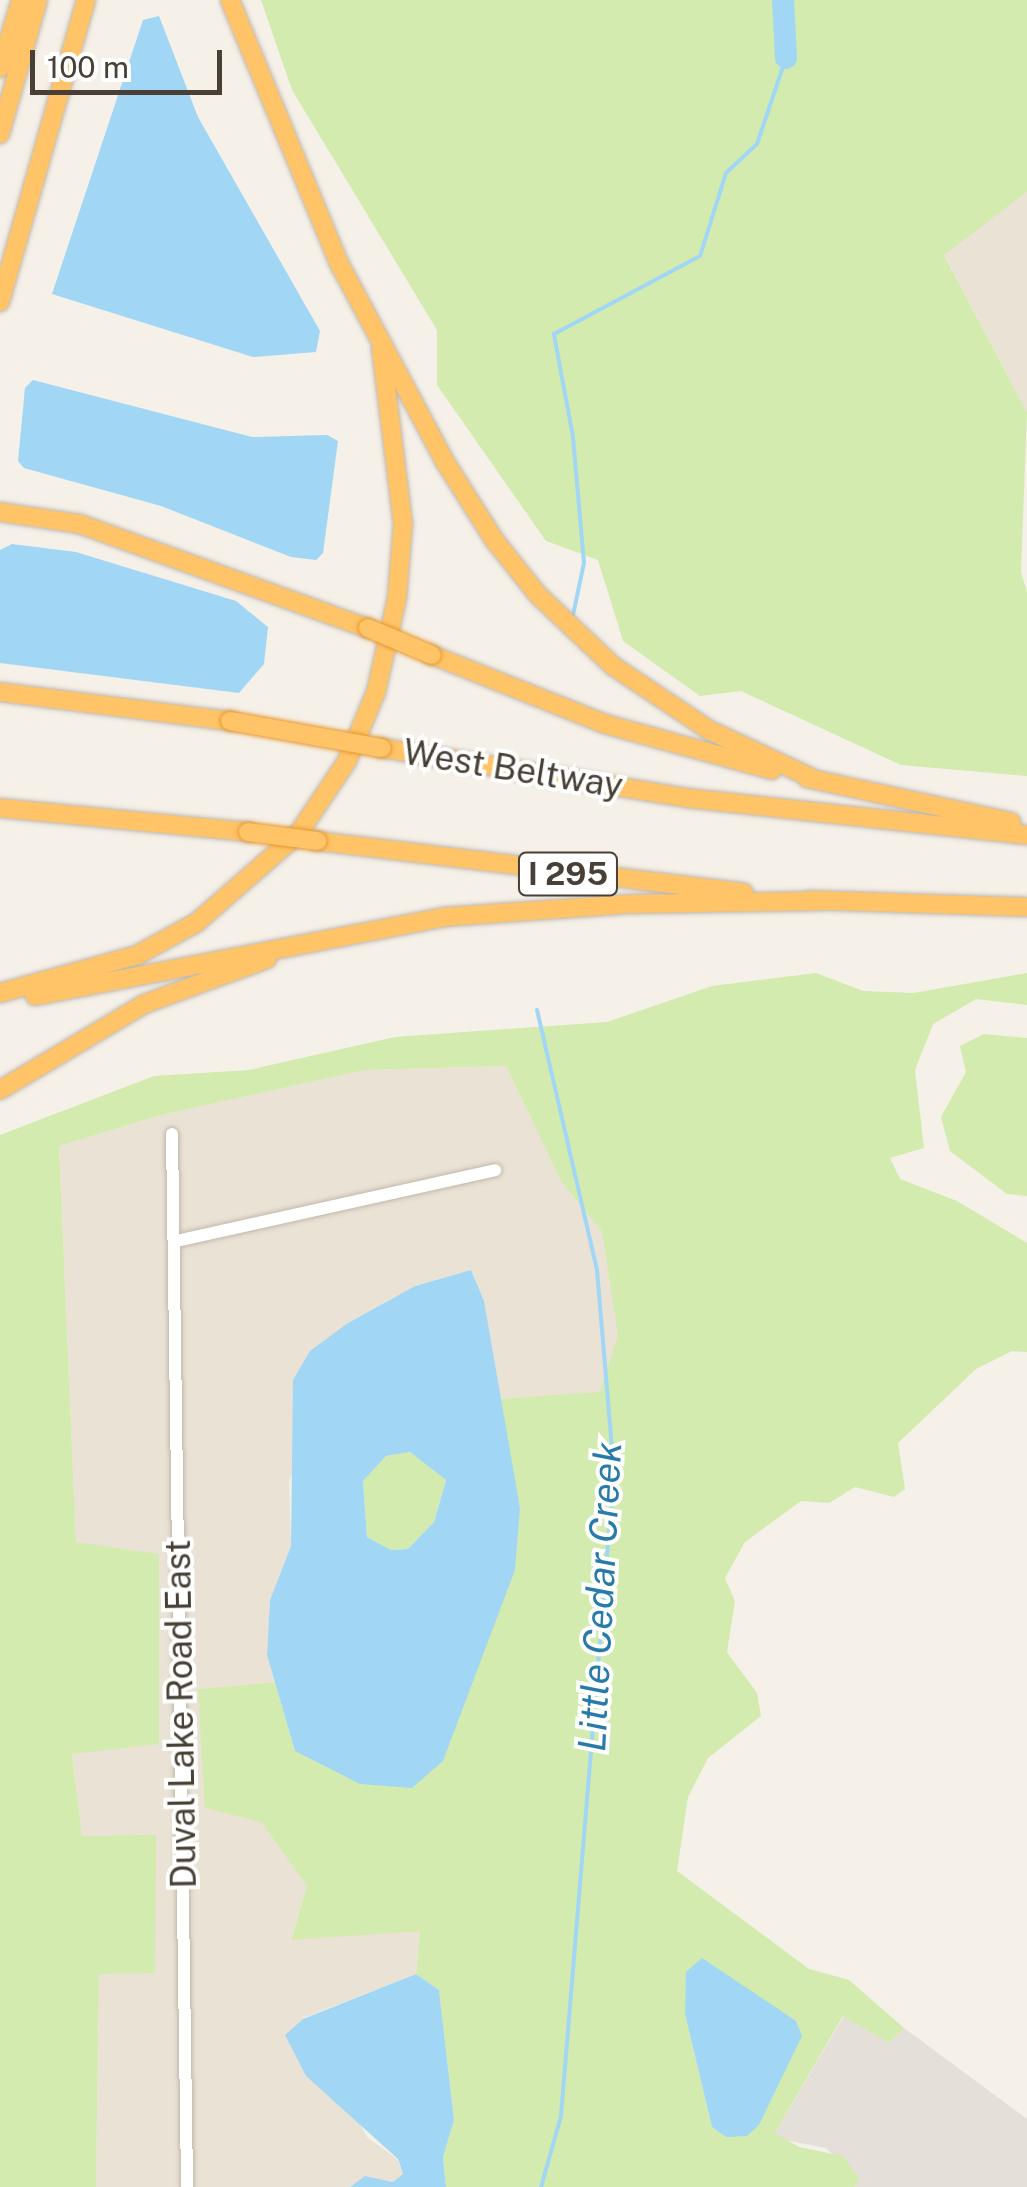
<!DOCTYPE html>
<style>
body{margin:0}
#map{position:relative;width:1027px;height:2187px;overflow:hidden;background:#f5f0e8;font-family:"Public Sans",sans-serif}
div>[style]{position:absolute}
[style*='--x']{left:calc(var(--x)*1px);top:calc(var(--y)*1px);width:calc(var(--w)*1px);rotate:calc(var(--a)*1deg)}
.residential>*{inset:0;background:#e9e2d5}
.industrial>*{inset:0;background:#e4dfd9}
.green>*{inset:0;background:#d3ebae}
.water>*{inset:0;background:#a1d7f4}
.stream>*{height:4px;margin:-2px;padding:0 2px;transform-origin:2px;border-radius:2px;background:#a1d7f4}
.river>*{height:22px;margin:-11px;padding:0 11px;transform-origin:11px;border-radius:11px;background:#a1d7f4}
.roads{filter:drop-shadow(0 0 2px #c1b7aa) drop-shadow(0 0 2px #c1b7aa)}
.minor>*{height:12px;margin:-6px;padding:0 6px;transform-origin:6px;border-radius:6px;background:#fff}
.highway>*{height:18px;margin:-9px;padding:0 9px;transform-origin:9px;border-radius:9px;background:#ffc468}
.bridges{filter:drop-shadow(0 0 2px #e69831) drop-shadow(0 0 2px #e69831)}
.highway-bridge>*{height:18px;margin:-9px;padding:0 9px;transform-origin:9px;border-radius:9px;background:#ffc468}
span{translate:-50% -50%;white-space:nowrap;text-align:center;line-height:1.15;-webkit-text-stroke:8px #fff;paint-order:stroke}
.shield-label span{padding:2px 8px;background:#fff;border:2px solid;border-radius:8px;-webkit-text-stroke-width:0}
.shield-label{font-size:32px;color:#484036;font-weight:700}
.street-label{font-size:35px;color:#484036}
.water-label{font-size:38px;color:#277aaa;font-style:italic}
.scale{position:absolute;left:30px;top:50px;width:192px;height:45px;box-sizing:border-box;border:5px solid #484036;border-top:0;padding-left:12px;font-size:30px;line-height:35px;white-space:nowrap;color:#484036;-webkit-text-stroke:8px #fff;paint-order:stroke}
</style>
<div id="map">
<div class="residential">
<i style="clip-path:polygon(1027px 192px,1027px 412px,944px 254px)"></i>
<i style="clip-path:polygon(506px 1066px,561px 1181px,602px 1232px,619px 1335px,600px 1393px,496px 1399px,484px 1301px,471px 1270px,415px 1286px,348px 1323px,289px 1481px,291px 1546px,270px 1600px,267px 1655px,275px 1682px,198px 1689px,261px 1822px,307px 1886px,291px 1939px,420px 1930px,416px 1974px,303px 2018px,367px 2137px,397px 2159px,403px 2174px,393px 2182px,365px 2176px,350px 2187px,96px 2187px,99px 1973px,156px 1836px,82px 1837px,72px 1754px,159px 1555px,76px 1543px,59px 1146px,161px 1115px,365px 1070px)"></i>
</div>
<div class="industrial">
<i style="clip-path:polygon(844px 2016px,889px 2043px,904px 2028px,1027px 2119px,1027px 2187px,855px 2187px,860px 2180px,826px 2148px,780px 2139px,775px 2133px)"></i>
</div>
<div class="green">
<i style="clip-path:polygon(261px 0,1027px 0,1027px 192px,944px 255px,1027px 412px,1021px 572px,1027px 592px,1027px 776px,901px 765px,741px 691px,700px 696px,623px 641px,598px 560px,546px 541px,437px 385px,437px 330px,292px 90px)"></i>
<i style="clip-path:polygon(evenodd,816px 973px,863px 991px,914px 993px,1027px 973px,1027px 1005px,976px 999px,933px 1024px,915px 1070px,924px 1148px,890px 1158px,900px 1179px,957px 1201px,1027px 1243px,1027px 1352px,1012px 1351px,976px 1369px,898px 1443px,905px 1489px,894px 1497px,855px 1487px,829px 1503px,801px 1501px,745px 1542px,725px 1578px,735px 1601px,727px 1652px,757px 1693px,761px 1716px,708px 1758px,688px 1797px,677px 1871px,809px 1969px,849px 1980px,904px 2028px,889px 2043px,843px 2016px,775px 2133px,799px 2147px,843px 2156px,860px 2180px,855px 2187px,446px 2187px,443px 2156px,454px 2120px,439px 1990px,416px 1974px,420px 1931px,291px 1940px,307px 1886px,261px 1822px,205px 1808px,198px 1689px,275px 1682px,295px 1751px,520px 1508px,496px 1399px,600px 1392px,618px 1335px,602px 1232px,561px 1181px,506px 1066px,365px 1070px,161px 1115px,59px 1146px,76px 1542px,159px 1554px,159px 1744px,72px 1754px,82px 1836px,156px 1835px,155px 1973px,99px 1974px,96px 2187px,0 2187px,0 1135px,154px 1076px,249px 1070px,395px 1037px,607px 1022px,712px 986px,816px 973px,685px 2014px,726px 2137px,712px 2127px,685px 2014px)"></i>
<i style="clip-path:polygon(984px 1034px,1027px 1038px,1027px 1196px,1007px 1194px,950px 1151px,941px 1117px,966px 1072px,960px 1046px)"></i>
<i style="clip-path:polygon(410px 1452px,446px 1479px,434px 1522px,408px 1549px,391px 1550px,367px 1537px,363px 1480px,386px 1456px)"></i>
</div>
<div class="water">
<i style="clip-path:polygon(159px 16px,198px 117px,320px 331px,316px 352px,253px 357px,52px 294px,143px 20px)"></i>
<i style="clip-path:polygon(33px 380px,252px 437px,327px 435px,338px 441px,323px 553px,316px 560px,291px 557px,161px 506px,24px 468px,18px 461px,25px 388px)"></i>
<i style="clip-path:polygon(12px 544px,76px 552px,236px 601px,268px 627px,264px 664px,239px 693px,0 663px,0 550px)"></i>
<i style="clip-path:polygon(evenodd,471px 1270px,484px 1301px,520px 1508px,515px 1570px,443px 1761px,412px 1788px,360px 1784px,295px 1751px,267px 1655px,270px 1600px,291px 1546px,293px 1380px,310px 1351px,348px 1323px,415px 1286px,471px 1270px,410px 1452px,446px 1480px,434px 1522px,408px 1549px,391px 1550px,367px 1537px,363px 1481px,386px 1456px,410px 1452px)"></i>
<i style="clip-path:polygon(702px 1958px,796px 2021px,802px 2036px,759px 2125px,747px 2136px,726px 2137px,712px 2127px,685px 2014px,686px 1972px)"></i>
<i style="clip-path:polygon(416px 1974px,439px 1990px,454px 2120px,443px 2157px,446px 2187px,350px 2187px,365px 2176px,393px 2182px,403px 2174px,398px 2159px,306px 2076px,285px 2035px,303px 2019px)"></i>
</div>
<div class="stream">
<i style="--x:573;--y:615;--w:53;--a:-78.1"></i>
<i style="--x:584;--y:563;--w:126;--a:-95"></i>
<i style="--x:573;--y:437;--w:105;--a:-100.5"></i>
<i style="--x:554;--y:334;--w:166;--a:-28.1"></i>
<i style="--x:700;--y:256;--w:87;--a:-72.6"></i>
<i style="--x:726;--y:173;--w:42;--a:-43.1"></i>
<i style="--x:757;--y:144;--w:91;--a:-71.4"></i>
<i style="--x:537;--y:1010;--w:267;--a:77"></i>
<i style="--x:597;--y:1270;--w:202;--a:85.2"></i>
<i style="--x:614;--y:1471;--w:647;--a:94.7"></i>
<i style="--x:561;--y:2116;--w:74;--a:105.7"></i>
</div>
<div class="river">
<i style="--x:783;--y:0;--w:58;--a:87"></i>
</div>
<div class="roads">
<div class="minor">
<i style="--x:172;--y:1134;--w:1053;--a:89.18"></i>
<i style="--x:176;--y:1241;--w:327;--a:-12.5"></i>
</div>
<div class="highway">
<i style="--x:230;--y:0;--w:287;--a:67.5"></i>
<i style="--x:340;--y:265;--w:223;--a:61.9"></i>
<i style="--x:445;--y:462;--w:93;--a:57.7"></i>
<i style="--x:495;--y:541;--w:69;--a:51.5"></i>
<i style="--x:538;--y:595;--w:103;--a:43.4"></i>
<i style="--x:613;--y:666;--w:115;--a:33.7"></i>
<i style="--x:709;--y:730;--w:118;--a:25"></i>
<i style="--x:0;--y:68;--w:71;--a:-72.8"></i>
<i style="--x:0;--y:134;--w:139;--a:-74.2"></i>
<i style="--x:0;--y:302;--w:314;--a:-74.1"></i>
<i style="--x:0;--y:512;--w:81;--a:8.5"></i>
<i style="--x:80;--y:524;--w:306;--a:19.9"></i>
<i style="--x:432;--y:655;--w:186;--a:21.7"></i>
<i style="--x:605;--y:724;--w:173;--a:15.4"></i>
<i style="--x:0;--y:692;--w:232;--a:7.2"></i>
<i style="--x:382;--y:748;--w:309;--a:9.3"></i>
<i style="--x:687;--y:798;--w:342;--a:6.2"></i>
<i style="--x:807;--y:778;--w:209;--a:12.2"></i>
<i style="--x:0;--y:808;--w:249;--a:5.5"></i>
<i style="--x:317;--y:841;--w:430;--a:6.9"></i>
<i style="--x:809;--y:900;--w:218;--a:1.8"></i>
<i style="--x:0;--y:993;--w:142;--a:-15.5"></i>
<i style="--x:137;--y:955;--w:67;--a:-28.5"></i>
<i style="--x:196;--y:923;--w:135;--a:-41.1"></i>
<i style="--x:298;--y:834;--w:88;--a:-56.1"></i>
<i style="--x:347;--y:761;--w:75;--a:-67.2"></i>
<i style="--x:376;--y:692;--w:96;--a:-77.4"></i>
<i style="--x:397;--y:598;--w:74;--a:-85.4"></i>
<i style="--x:403;--y:524;--w:177;--a:-97.1"></i>
<i style="--x:35;--y:996;--w:417;--a:-10.9"></i>
<i style="--x:444;--y:917;--w:188;--a:-4"></i>
<i style="--x:632;--y:904;--w:188;--a:-0.9"></i>
<i style="--x:0;--y:1090;--w:168;--a:-30.8"></i>
<i style="--x:144;--y:1004;--w:131;--a:-20.1"></i>
</div>
</div>
<div class="bridges">
<div class="highway-bridge">
<i style="--x:368;--y:628;--w:69;--a:22.9"></i>
<i style="--x:230;--y:721;--w:154;--a:10.1"></i>
<i style="--x:248;--y:832;--w:70;--a:7.4"></i>
</div>
</div>
<div class="shield-label">
<span style="left:568px;top:874px">I 295</span>
</div>
<div class="street-label">
<span style="left:513px;top:769px;rotate:9deg">West Beltway</span>
<span style="left:181px;top:1714px;rotate:-91deg">Duval Lake Road East</span>
</div>
<div class="water-label">
<span style="left:600px;top:1597px;rotate:-87deg">Little Cedar Creek</span>
</div>
<div class="scale">100 m</div>
</div>
